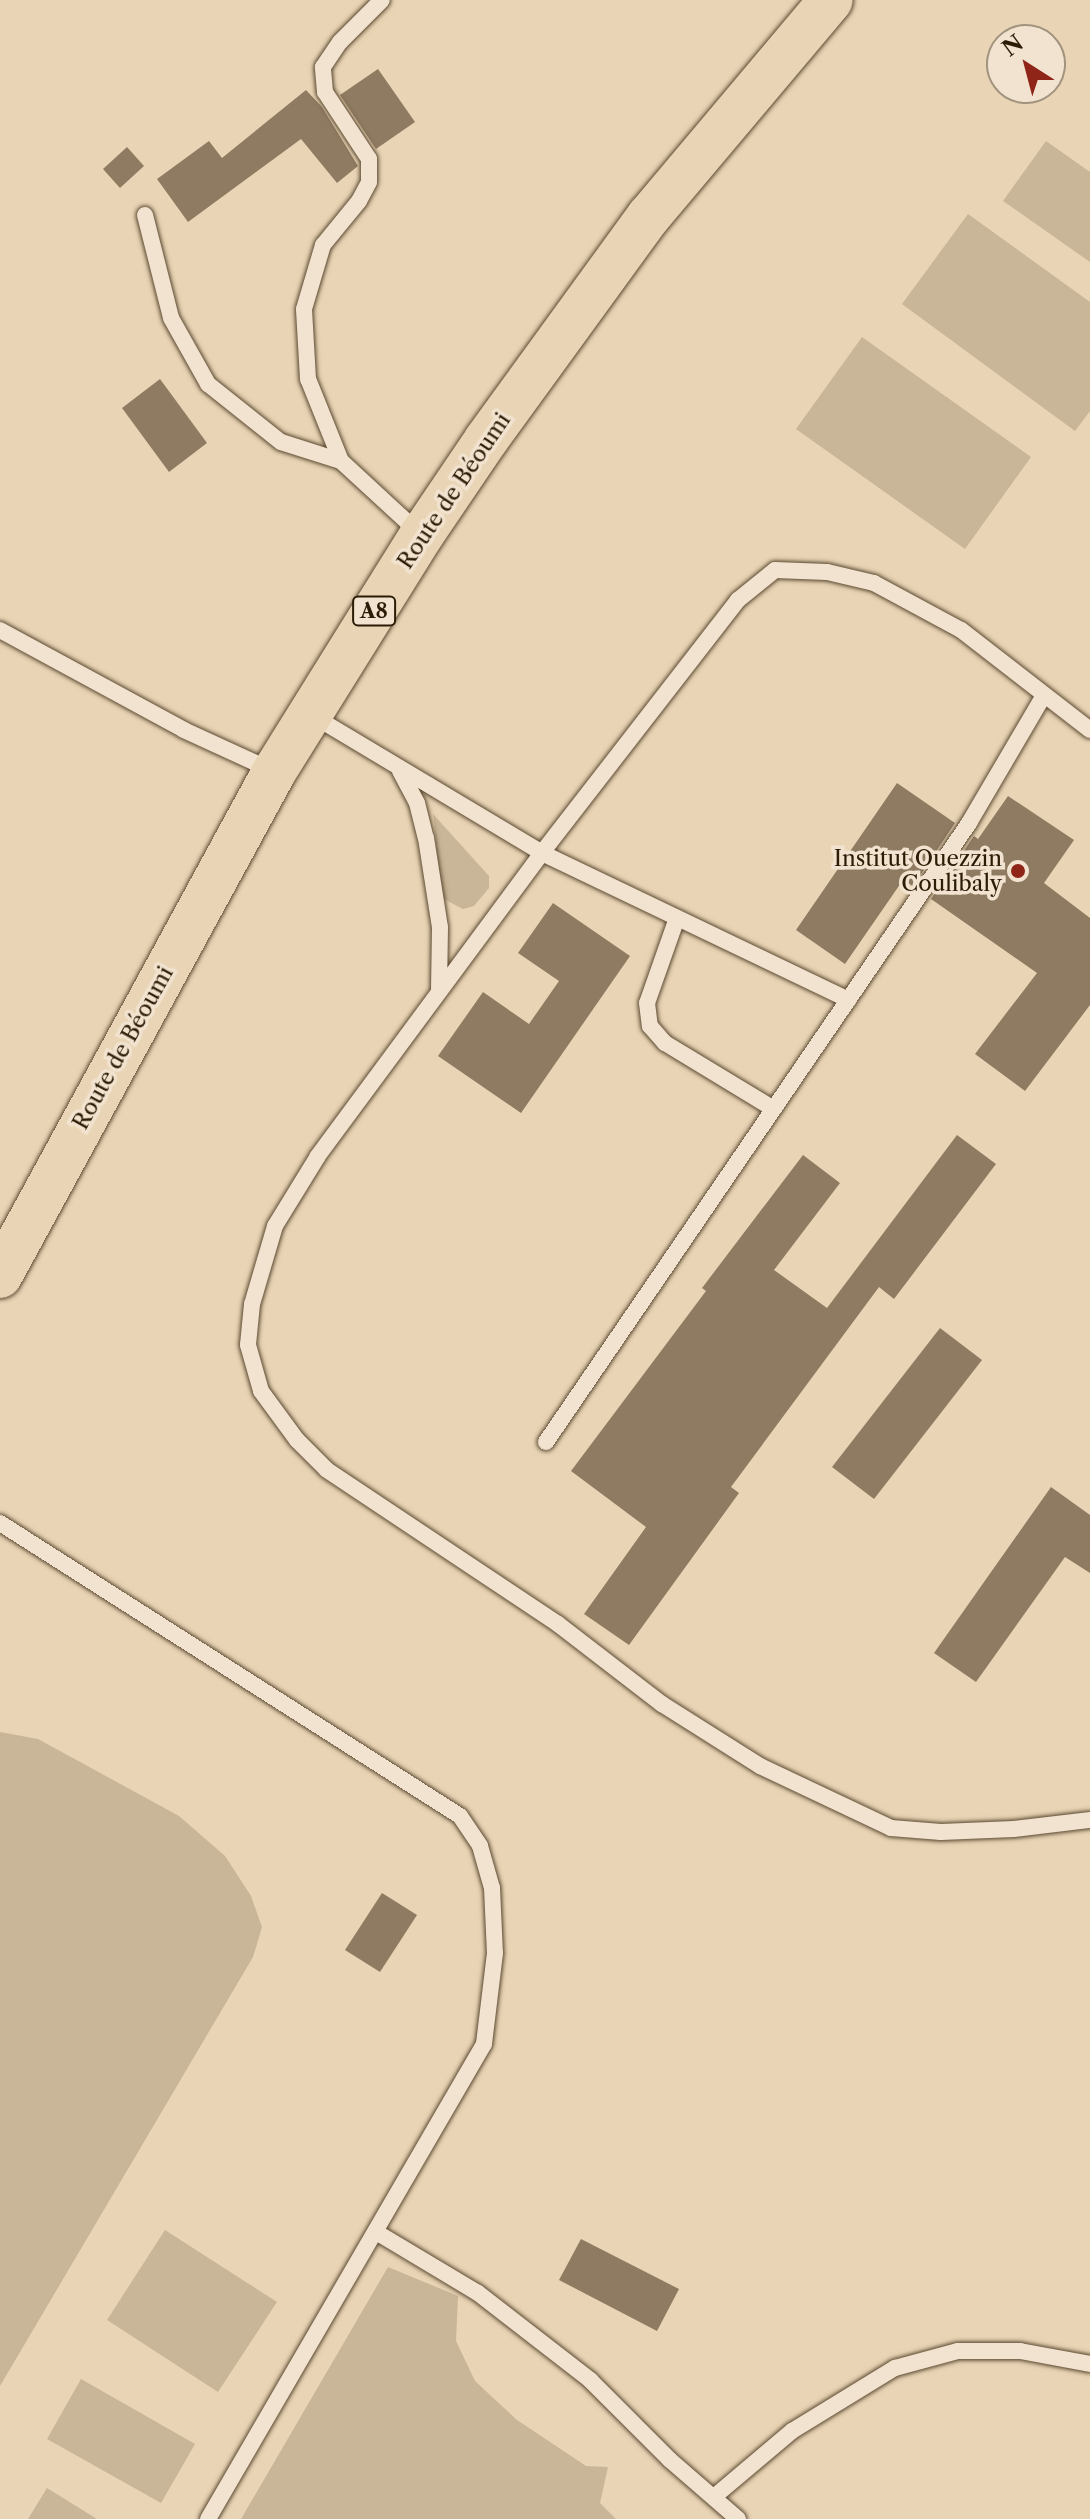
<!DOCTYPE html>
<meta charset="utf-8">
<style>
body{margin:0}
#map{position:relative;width:1090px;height:2519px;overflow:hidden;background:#e9d4b5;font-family:"Libre Caslon Text",serif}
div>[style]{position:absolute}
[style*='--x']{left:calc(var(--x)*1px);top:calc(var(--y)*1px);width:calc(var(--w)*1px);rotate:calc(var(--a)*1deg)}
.green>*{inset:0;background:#c9b597}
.building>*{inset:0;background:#8e7b61}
.roads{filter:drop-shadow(0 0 2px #5b4931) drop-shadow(0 0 2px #5b4931)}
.service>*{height:16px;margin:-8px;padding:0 8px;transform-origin:8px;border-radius:8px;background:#f1e3cf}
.primary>*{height:44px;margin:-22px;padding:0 22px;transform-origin:22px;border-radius:22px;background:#e9d4b5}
.dots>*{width:22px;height:22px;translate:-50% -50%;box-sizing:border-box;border:4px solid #f1e3cf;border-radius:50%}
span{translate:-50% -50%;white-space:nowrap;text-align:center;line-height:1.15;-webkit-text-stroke:7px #f1e3cf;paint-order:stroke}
.shield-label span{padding:2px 6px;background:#f1e3cf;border:2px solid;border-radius:6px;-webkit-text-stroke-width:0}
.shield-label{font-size:20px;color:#2c1b05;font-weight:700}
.street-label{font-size:22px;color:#2c1b05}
.poi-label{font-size:22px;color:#2c1b05}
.right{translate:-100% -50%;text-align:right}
.north{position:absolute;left:986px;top:24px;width:80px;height:80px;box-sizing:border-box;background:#f1e3cf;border:2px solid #a2937e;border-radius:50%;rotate:324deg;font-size:22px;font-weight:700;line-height:32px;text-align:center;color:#2c1b05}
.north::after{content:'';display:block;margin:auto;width:28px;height:36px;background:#8f2418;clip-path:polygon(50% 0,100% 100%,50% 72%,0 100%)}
</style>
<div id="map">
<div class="green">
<i style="clip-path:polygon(1046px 141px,1090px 172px,1090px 262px,1003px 201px)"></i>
<i style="clip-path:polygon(968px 214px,1090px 302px,1090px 411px,1075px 431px,902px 304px)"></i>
<i style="clip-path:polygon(862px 337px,1031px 457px,965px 549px,796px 429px)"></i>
<i style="clip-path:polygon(433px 814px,489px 876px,489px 888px,474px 906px,463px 909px,442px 898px)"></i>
<i style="clip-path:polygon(0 1732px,38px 1739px,179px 1816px,225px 1856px,251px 1896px,262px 1927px,253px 1957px,0 2386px)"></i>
<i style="clip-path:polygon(165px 2230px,277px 2302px,218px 2392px,107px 2320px)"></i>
<i style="clip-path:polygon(388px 2267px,458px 2296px,456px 2341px,475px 2381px,517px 2420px,586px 2466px,608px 2467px,600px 2503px,616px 2519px,241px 2519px)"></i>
<i style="clip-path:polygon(81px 2379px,195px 2444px,161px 2503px,47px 2439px)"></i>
<i style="clip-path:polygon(47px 2488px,97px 2519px,28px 2519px)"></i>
</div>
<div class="building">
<i style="clip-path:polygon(378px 69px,415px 122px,376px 149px,340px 95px)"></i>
<i style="clip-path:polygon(306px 90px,322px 107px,358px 166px,337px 183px,301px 139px,188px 222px,157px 179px,209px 141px,222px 158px)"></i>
<i style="clip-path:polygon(127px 147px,144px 166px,120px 188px,103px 169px)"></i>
<i style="clip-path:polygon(160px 379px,207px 443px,169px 472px,122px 408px)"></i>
<i style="clip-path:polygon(897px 783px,955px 823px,913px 886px,903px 880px,845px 964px,796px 930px)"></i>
<i style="clip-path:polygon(1008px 796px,1074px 840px,1044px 883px,1090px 918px,1090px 1005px,1025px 1091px,975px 1054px,1037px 973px,931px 899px,974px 836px,978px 839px)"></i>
<i style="clip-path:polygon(553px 903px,630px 956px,521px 1113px,438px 1056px,483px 992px,529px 1024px,559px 981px,518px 953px)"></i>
<i style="clip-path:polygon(957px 1135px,996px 1164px,894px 1299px,879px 1287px,731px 1487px,739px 1493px,629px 1645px,584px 1614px,646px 1527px,571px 1471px,706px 1291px,702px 1288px,803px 1155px,840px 1183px,774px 1270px,827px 1308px)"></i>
<i style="clip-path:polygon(940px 1328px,982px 1360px,874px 1499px,832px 1467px)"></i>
<i style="clip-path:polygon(1051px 1487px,1090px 1515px,1090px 1573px,1065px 1557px,976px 1682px,934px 1653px)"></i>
<i style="clip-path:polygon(382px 1893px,417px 1915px,380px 1972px,345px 1950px)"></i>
<i style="clip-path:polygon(581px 2239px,679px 2289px,657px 2331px,559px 2280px)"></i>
</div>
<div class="roads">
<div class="service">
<i style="--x:145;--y:215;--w:106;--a:75.8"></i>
<i style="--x:171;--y:318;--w:76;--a:60.7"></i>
<i style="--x:208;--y:384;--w:93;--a:38.5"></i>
<i style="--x:281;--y:442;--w:63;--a:17.6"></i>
<i style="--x:341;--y:461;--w:108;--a:42.7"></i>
<i style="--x:341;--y:461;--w:88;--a:-111.9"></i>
<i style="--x:308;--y:379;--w:70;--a:-93.3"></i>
<i style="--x:304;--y:309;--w:67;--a:-73.5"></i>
<i style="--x:323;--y:245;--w:57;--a:-50.7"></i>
<i style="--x:359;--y:201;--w:21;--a:-62"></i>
<i style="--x:369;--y:182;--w:23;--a:-90"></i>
<i style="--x:369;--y:159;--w:80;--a:-123.3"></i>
<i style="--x:325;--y:92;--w:25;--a:-95"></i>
<i style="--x:323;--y:67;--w:30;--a:-56"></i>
<i style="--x:340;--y:42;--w:59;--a:-45"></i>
<i style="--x:0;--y:630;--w:209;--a:28.5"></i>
<i style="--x:184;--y:730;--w:98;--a:24.7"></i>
<i style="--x:310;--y:714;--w:270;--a:30.9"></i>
<i style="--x:542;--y:853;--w:340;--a:25.6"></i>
<i style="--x:1090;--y:730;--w:163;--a:-142.2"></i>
<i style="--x:961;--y:630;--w:99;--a:-151.6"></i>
<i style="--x:874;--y:583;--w:48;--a:-166.8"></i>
<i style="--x:827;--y:572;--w:52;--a:-177.8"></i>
<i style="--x:775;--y:570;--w:48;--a:141"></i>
<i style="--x:738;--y:600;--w:320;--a:127.8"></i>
<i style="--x:542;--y:853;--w:377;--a:126.5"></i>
<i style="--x:318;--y:1156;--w:82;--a:121.6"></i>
<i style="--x:275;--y:1226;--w:81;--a:106.4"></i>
<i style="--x:252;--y:1304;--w:41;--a:95.6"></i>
<i style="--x:248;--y:1345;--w:48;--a:74.2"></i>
<i style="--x:261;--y:1391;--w:61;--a:53.7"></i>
<i style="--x:297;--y:1440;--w:42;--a:45"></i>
<i style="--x:327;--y:1470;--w:278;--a:33.7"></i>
<i style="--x:558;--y:1624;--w:131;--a:37.6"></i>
<i style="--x:662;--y:1704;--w:116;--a:32.3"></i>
<i style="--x:760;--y:1766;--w:145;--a:25.3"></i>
<i style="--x:891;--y:1828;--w:50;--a:4.6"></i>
<i style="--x:941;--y:1832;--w:73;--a:-2.4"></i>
<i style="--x:1014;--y:1829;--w:77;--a:-6.8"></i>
<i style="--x:400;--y:771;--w:36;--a:62"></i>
<i style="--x:417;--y:803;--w:36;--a:76"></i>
<i style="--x:426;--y:838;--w:90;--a:81.1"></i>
<i style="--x:440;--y:927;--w:64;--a:90.9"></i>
<i style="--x:677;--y:918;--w:90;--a:109.4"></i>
<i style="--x:647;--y:1003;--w:23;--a:83"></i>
<i style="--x:650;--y:1026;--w:23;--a:49"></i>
<i style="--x:665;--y:1043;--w:127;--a:31.2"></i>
<i style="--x:546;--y:1442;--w:750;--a:-55.65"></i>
<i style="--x:969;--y:823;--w:148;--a:-59.6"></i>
<i style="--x:0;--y:1523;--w:545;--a:32.5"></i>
<i style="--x:460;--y:1816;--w:36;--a:56"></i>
<i style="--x:480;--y:1846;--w:44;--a:74.1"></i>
<i style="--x:492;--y:1888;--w:65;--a:87.4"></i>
<i style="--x:495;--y:1953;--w:92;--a:96.9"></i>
<i style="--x:484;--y:2044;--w:549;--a:120.16"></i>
<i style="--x:376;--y:2232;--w:119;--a:30.9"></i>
<i style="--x:478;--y:2293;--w:142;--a:37.8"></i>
<i style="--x:590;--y:2380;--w:113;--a:45"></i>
<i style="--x:670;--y:2460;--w:90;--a:40.9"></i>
<i style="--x:715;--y:2496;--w:101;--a:-40.2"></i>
<i style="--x:792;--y:2431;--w:121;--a:-31.5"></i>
<i style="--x:895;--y:2368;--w:65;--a:-15.1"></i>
<i style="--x:958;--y:2351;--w:62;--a:0"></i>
<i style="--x:1020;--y:2351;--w:71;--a:10.5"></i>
</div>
<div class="primary">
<i style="--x:0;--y:1276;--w:574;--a:-61.47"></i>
<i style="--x:274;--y:772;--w:278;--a:-58.1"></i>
<i style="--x:421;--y:536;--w:116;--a:-55.9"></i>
<i style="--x:486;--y:440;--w:277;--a:-54"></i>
<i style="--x:649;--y:216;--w:282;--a:-49.9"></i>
</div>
</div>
<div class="dots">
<i style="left:1018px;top:871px;background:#8f2418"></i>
</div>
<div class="shield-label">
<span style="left:374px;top:611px">A8</span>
</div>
<div class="street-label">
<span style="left:454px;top:491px;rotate:-56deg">Route de Béoumi</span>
<span style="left:123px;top:1048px;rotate:-61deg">Route de Béoumi</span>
</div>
<div class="poi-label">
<span class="right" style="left:1002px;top:871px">Institut Ouezzin<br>Coulibaly</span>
</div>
<div class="north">N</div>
</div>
